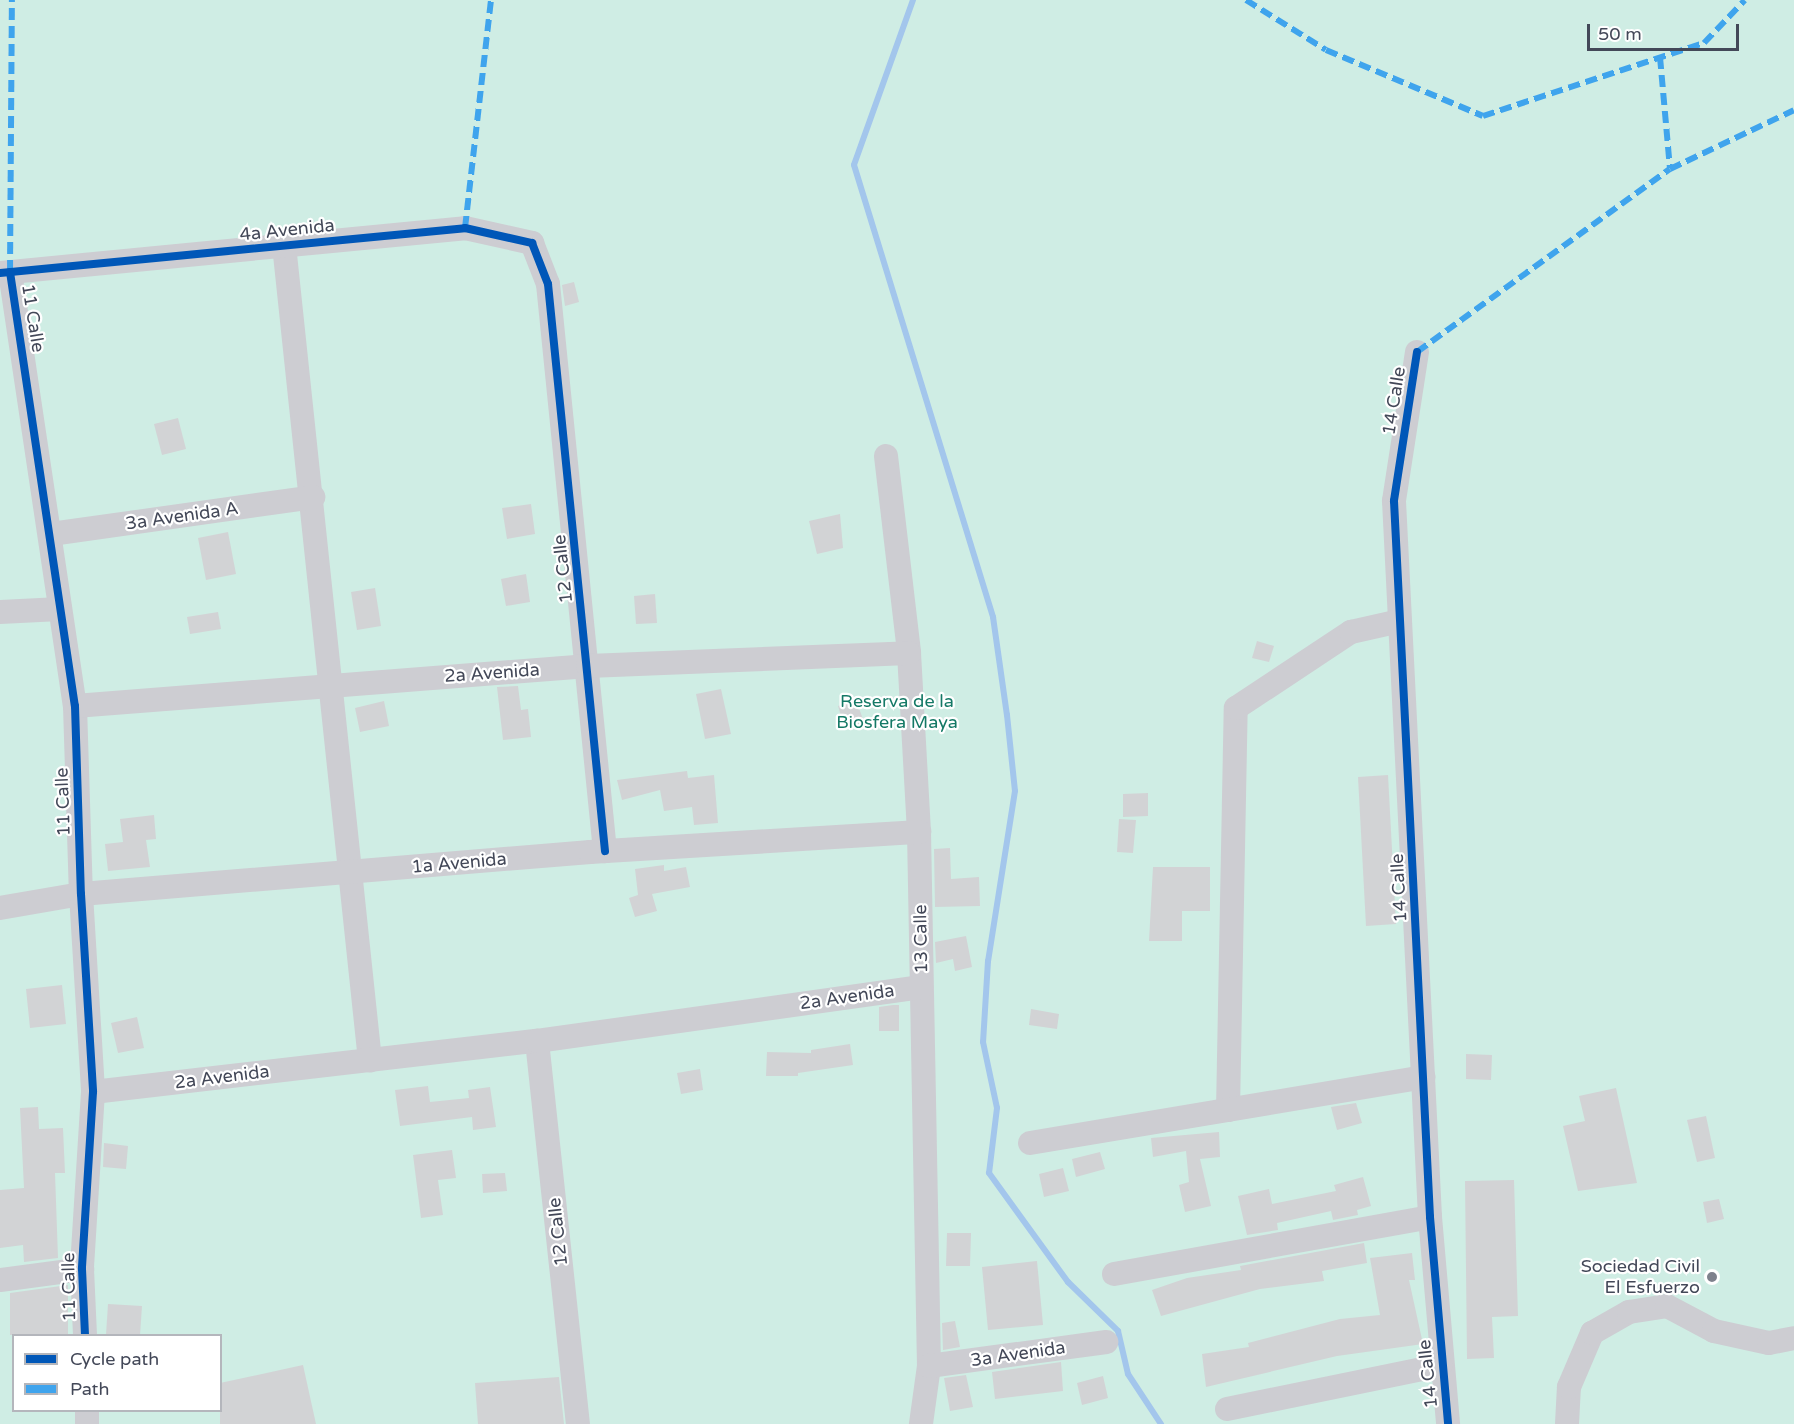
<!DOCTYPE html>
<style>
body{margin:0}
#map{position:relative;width:1794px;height:1424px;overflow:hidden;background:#edecec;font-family:"Varela Round",sans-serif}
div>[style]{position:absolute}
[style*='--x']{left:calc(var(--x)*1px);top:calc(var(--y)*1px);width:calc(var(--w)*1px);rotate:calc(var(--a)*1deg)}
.green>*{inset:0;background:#cfede4}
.stream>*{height:6px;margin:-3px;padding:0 3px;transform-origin:3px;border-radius:3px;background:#a3c6ec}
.building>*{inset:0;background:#d2d3d5}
.minor>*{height:24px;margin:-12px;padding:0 12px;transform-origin:12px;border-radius:12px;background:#cdcdd2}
.quiet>*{height:6px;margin-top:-3px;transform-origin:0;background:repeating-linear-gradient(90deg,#3fa4ed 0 12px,transparent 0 18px)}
.cycleway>*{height:8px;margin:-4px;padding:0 4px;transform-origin:4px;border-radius:4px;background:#0057b8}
.dots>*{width:16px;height:16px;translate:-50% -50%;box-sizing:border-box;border:3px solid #fff;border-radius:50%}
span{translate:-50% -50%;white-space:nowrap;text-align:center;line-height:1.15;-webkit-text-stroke:4.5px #fff;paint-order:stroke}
.street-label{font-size:18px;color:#434858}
.park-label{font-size:18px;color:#157966}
.poi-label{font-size:18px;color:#434858}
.right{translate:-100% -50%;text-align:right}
.legend{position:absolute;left:12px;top:1334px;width:210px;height:78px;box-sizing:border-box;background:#fff;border:2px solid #b4b6bc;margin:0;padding:8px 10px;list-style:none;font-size:18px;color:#434858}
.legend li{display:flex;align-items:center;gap:12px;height:30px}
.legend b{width:30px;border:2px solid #b4b6bc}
.scale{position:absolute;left:1587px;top:24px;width:152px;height:27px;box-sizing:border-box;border:3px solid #434858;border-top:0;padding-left:8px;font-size:18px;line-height:21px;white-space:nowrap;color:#434858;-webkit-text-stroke:4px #fff;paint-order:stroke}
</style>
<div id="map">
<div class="green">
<i style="clip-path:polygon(evenodd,0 0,1794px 0,1794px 1424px,0 1424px,0 0,14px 1336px,220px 1336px,220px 1410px,14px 1410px,14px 1336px)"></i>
</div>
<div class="stream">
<i style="--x:913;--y:0;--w:175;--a:109.7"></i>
<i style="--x:854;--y:165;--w:473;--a:72.9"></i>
<i style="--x:993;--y:617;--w:99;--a:81.9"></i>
<i style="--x:1007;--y:715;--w:76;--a:84"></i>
<i style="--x:1015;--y:791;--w:172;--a:99"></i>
<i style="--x:988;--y:961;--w:81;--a:93.5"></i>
<i style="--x:983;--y:1042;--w:67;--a:78"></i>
<i style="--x:997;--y:1108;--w:65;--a:97"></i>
<i style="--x:989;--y:1173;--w:135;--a:54.1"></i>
<i style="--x:1068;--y:1282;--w:70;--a:44.4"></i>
<i style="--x:1118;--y:1331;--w:44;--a:76.9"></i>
<i style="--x:1128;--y:1374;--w:60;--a:56.6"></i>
</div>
<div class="building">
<i style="clip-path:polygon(574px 282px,579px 302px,565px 306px,562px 285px)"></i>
<i style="clip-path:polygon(178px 418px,186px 449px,162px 455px,154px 424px)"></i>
<i style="clip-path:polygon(531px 504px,535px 534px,507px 539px,502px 508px)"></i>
<i style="clip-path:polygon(840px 514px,843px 548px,817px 554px,809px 521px)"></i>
<i style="clip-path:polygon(228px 532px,236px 574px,206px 580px,198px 538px)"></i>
<i style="clip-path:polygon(526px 574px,530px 602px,506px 606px,501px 579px)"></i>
<i style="clip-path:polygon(375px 588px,381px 626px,357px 630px,351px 592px)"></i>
<i style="clip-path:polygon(655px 594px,657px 623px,636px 624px,634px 596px)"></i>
<i style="clip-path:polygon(218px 612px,221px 629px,190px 634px,187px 617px)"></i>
<i style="clip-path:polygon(1257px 641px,1274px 646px,1269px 662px,1252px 658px)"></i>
<i style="clip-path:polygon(518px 686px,521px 710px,528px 709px,531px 737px,503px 740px,497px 687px)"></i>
<i style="clip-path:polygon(721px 689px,731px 734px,705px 739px,696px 694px)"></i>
<i style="clip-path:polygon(856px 700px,864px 722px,845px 729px,838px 706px)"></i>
<i style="clip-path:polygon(384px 701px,389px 726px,360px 732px,355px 708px)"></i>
<i style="clip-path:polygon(687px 771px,688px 778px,714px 775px,718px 823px,694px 825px,692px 807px,664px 811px,660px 790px,622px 800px,617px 780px)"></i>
<i style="clip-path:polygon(1388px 775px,1396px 924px,1366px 926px,1358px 777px)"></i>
<i style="clip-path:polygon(1148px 793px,1148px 816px,1123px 817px,1123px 794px)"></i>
<i style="clip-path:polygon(154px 815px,156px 839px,146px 840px,150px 867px,108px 871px,105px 844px,123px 842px,120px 819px)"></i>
<i style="clip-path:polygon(1119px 819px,1136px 820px,1133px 853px,1117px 852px)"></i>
<i style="clip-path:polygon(950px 848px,951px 879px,979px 877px,980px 906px,935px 907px,934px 849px)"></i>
<i style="clip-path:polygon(664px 865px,664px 871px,686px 867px,690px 887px,652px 894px,657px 911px,635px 917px,629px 898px,638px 895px,635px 869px)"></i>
<i style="clip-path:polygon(1153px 867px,1210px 867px,1210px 911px,1182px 911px,1182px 941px,1149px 941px)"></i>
<i style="clip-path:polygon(966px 936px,972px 967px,955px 971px,953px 959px,936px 963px,935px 942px)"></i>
<i style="clip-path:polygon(62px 985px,66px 1024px,30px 1028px,26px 989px)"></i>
<i style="clip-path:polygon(893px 1005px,899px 1005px,899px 1031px,879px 1031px,879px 1007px)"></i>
<i style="clip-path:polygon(1031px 1009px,1059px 1014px,1057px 1029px,1029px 1025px)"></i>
<i style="clip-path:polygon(137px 1017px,144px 1048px,118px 1053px,111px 1023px)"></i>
<i style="clip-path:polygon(850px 1044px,853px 1065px,798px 1073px,798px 1076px,766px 1076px,767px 1052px,811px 1053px,811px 1050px)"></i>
<i style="clip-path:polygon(1466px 1054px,1492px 1055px,1491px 1080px,1466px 1079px)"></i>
<i style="clip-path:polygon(700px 1069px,703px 1090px,681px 1094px,677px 1073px)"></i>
<i style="clip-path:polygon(428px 1086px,430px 1102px,469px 1098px,468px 1090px,490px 1087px,496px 1127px,473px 1130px,472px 1117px,400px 1126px,395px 1090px)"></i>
<i style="clip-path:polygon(1616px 1088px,1637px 1183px,1578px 1191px,1563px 1126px,1585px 1121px,1579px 1096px)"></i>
<i style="clip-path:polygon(1356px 1103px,1362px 1123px,1337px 1130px,1331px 1107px)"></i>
<i style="clip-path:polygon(38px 1107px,39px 1129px,63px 1128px,65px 1173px,55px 1173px,58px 1258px,24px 1262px,23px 1245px,0 1248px,0 1190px,24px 1188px,20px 1108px)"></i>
<i style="clip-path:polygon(1706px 1116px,1715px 1158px,1697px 1162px,1687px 1120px)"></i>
<i style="clip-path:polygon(1219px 1132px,1220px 1157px,1200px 1159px,1211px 1206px,1185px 1212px,1179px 1185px,1189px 1182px,1186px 1151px,1153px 1157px,1151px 1138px)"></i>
<i style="clip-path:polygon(104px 1143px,128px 1146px,126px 1169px,103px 1167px)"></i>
<i style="clip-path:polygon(452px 1150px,456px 1178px,438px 1180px,443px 1215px,421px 1218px,413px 1155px)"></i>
<i style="clip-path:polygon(1100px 1152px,1105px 1169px,1076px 1177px,1072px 1159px)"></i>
<i style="clip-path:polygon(1063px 1168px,1069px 1191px,1044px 1197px,1039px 1174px)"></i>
<i style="clip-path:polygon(505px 1173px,507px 1191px,483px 1193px,482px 1174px)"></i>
<i style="clip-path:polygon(1363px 1177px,1371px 1206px,1357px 1210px,1358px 1215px,1333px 1220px,1331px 1211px,1277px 1223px,1278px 1230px,1247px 1235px,1238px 1196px,1269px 1189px,1272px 1204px,1336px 1191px,1334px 1185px)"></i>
<i style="clip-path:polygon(1514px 1180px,1518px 1316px,1492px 1317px,1494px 1358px,1467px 1359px,1465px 1181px)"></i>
<i style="clip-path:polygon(1719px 1199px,1724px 1219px,1707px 1223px,1703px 1202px)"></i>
<i style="clip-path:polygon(947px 1233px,971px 1233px,970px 1266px,946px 1266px)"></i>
<i style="clip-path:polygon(1364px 1243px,1367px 1263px,1322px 1271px,1324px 1281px,1260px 1289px,1161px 1316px,1152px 1290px,1187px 1278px,1241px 1270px,1240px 1266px)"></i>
<i style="clip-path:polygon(1412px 1253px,1415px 1280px,1409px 1280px,1423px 1344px,1337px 1356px,1206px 1387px,1202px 1354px,1249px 1347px,1248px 1343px,1340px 1319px,1380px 1315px,1370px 1258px)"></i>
<i style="clip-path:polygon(1037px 1261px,1043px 1325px,988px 1330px,982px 1267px)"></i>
<i style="clip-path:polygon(68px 1285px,68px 1335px,10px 1335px,10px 1293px)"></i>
<i style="clip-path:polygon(108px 1304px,142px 1306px,140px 1335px,106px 1335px)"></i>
<i style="clip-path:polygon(955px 1321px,960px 1347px,943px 1350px,942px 1323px)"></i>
<i style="clip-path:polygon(1061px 1362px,1063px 1391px,995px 1399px,992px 1372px)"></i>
<i style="clip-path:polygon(303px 1365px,316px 1424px,220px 1424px,220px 1383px)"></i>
<i style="clip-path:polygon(966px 1375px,973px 1407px,950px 1411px,944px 1378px)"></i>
<i style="clip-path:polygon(1103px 1376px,1108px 1398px,1082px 1405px,1077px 1383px)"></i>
<i style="clip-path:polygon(559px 1377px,564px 1424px,478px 1424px,475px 1383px)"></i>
</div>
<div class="minor">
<i style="--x:284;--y:245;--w:820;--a:83.98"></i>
<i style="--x:10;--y:272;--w:439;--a:81.5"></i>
<i style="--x:75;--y:706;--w:188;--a:88.2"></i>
<i style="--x:81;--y:894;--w:198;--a:86.5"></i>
<i style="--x:93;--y:1092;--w:177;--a:93.6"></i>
<i style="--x:82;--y:1269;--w:67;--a:87.4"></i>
<i style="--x:0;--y:273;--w:467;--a:-5.5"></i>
<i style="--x:465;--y:228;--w:69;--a:12.6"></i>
<i style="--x:532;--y:243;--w:44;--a:68.7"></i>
<i style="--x:548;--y:284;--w:570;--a:84.26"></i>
<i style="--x:1417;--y:352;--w:151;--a:98.8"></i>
<i style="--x:1394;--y:501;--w:717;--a:87.12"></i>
<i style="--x:1430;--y:1217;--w:208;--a:85"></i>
<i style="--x:886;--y:456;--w:198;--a:83.3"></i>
<i style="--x:909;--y:653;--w:179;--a:86.8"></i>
<i style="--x:919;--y:832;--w:534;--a:88.93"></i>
<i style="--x:929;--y:1366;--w:59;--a:97.9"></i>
<i style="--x:51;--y:534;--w:265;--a:-8"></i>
<i style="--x:0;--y:612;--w:60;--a:-2.9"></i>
<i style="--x:75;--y:706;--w:515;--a:-4.46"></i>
<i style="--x:588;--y:666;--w:321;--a:-2.3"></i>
<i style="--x:0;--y:908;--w:82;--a:-9.8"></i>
<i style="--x:81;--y:894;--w:511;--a:-4.72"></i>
<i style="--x:590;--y:852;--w:330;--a:-3.5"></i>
<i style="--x:537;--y:1041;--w:385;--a:83.9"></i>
<i style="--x:93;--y:1092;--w:447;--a:-6.6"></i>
<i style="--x:537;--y:1041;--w:388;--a:-8"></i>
<i style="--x:1228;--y:1110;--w:402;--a:-88.9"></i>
<i style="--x:1236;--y:708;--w:138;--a:-33.5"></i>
<i style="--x:1351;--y:632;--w:50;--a:-12.7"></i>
<i style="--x:1030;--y:1143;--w:399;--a:-9.5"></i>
<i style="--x:1114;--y:1274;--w:321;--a:-10.2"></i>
<i style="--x:0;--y:1280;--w:83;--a:-7.6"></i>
<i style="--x:929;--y:1366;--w:179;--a:-7.7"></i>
<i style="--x:1227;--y:1409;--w:218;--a:-11.6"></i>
<i style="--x:87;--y:1410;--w:14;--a:90"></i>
<i style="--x:1567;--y:1424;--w:37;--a:-87"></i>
<i style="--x:1569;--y:1387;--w:59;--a:-66.9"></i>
<i style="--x:1592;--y:1333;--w:43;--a:-29.6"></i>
<i style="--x:1629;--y:1312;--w:38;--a:-9"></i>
<i style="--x:1667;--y:1306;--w:53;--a:28"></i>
<i style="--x:1714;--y:1331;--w:56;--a:12.3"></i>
<i style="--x:1769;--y:1343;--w:25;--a:-11"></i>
</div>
<div class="quiet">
<i style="--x:1246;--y:0;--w:94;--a:32"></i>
<i style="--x:1326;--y:50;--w:170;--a:22.8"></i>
<i style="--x:1483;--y:116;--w:233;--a:-18.3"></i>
<i style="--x:1704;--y:43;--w:59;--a:-46.4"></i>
<i style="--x:1660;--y:57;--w:112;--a:84.9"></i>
<i style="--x:465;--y:228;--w:229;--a:-83.5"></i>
<i style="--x:10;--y:272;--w:272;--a:-89.6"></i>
<i style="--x:1417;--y:352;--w:312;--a:-35.9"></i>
<i style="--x:1670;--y:169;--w:137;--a:-25.4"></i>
</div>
<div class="cycleway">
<i style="--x:10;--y:272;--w:439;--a:81.5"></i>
<i style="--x:75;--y:706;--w:188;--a:88.2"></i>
<i style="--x:81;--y:894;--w:198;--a:86.5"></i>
<i style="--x:93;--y:1092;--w:177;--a:93.6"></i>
<i style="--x:82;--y:1269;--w:67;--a:87.4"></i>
<i style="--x:0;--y:273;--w:467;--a:-5.5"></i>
<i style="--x:465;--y:228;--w:69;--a:12.6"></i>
<i style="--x:532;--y:243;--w:44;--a:68.7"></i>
<i style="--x:548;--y:284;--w:570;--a:84.26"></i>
<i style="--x:1417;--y:352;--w:151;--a:98.8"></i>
<i style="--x:1394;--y:501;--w:717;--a:87.12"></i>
<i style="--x:1430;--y:1217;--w:208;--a:85"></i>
</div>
<div class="dots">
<i style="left:1712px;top:1277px;background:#7e818c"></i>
</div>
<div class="street-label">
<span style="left:287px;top:230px;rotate:-6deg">4a Avenida</span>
<span style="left:33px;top:318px;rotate:81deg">11 Calle</span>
<span style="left:1394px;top:401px;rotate:-81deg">14 Calle</span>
<span style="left:182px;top:516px;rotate:-8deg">3a Avenida A</span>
<span style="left:563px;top:569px;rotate:-96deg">12 Calle</span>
<span style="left:492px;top:673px;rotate:-4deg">2a Avenida</span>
<span style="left:63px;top:802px;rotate:-92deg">11 Calle</span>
<span style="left:459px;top:863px;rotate:-5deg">1a Avenida</span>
<span style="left:1399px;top:888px;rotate:-93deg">14 Calle</span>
<span style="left:921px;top:939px;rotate:-91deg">13 Calle</span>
<span style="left:847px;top:997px;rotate:-8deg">2a Avenida</span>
<span style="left:222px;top:1077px;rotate:-7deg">2a Avenida</span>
<span style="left:558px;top:1232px;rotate:-96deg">12 Calle</span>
<span style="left:69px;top:1287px;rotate:-91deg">11 Calle</span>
<span style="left:1018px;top:1354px;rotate:-8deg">3a Avenida</span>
<span style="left:1428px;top:1374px;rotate:-96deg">14 Calle</span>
</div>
<div class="park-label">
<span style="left:897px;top:712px">Reserva de la<br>Biosfera Maya</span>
</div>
<div class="poi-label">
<span class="right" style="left:1700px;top:1277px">Sociedad Civil<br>El Esfuerzo</span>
</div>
<ul class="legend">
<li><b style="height:8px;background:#0057b8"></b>Cycle path</li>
<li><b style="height:8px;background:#3fa4ed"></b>Path</li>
</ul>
<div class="scale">50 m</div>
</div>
